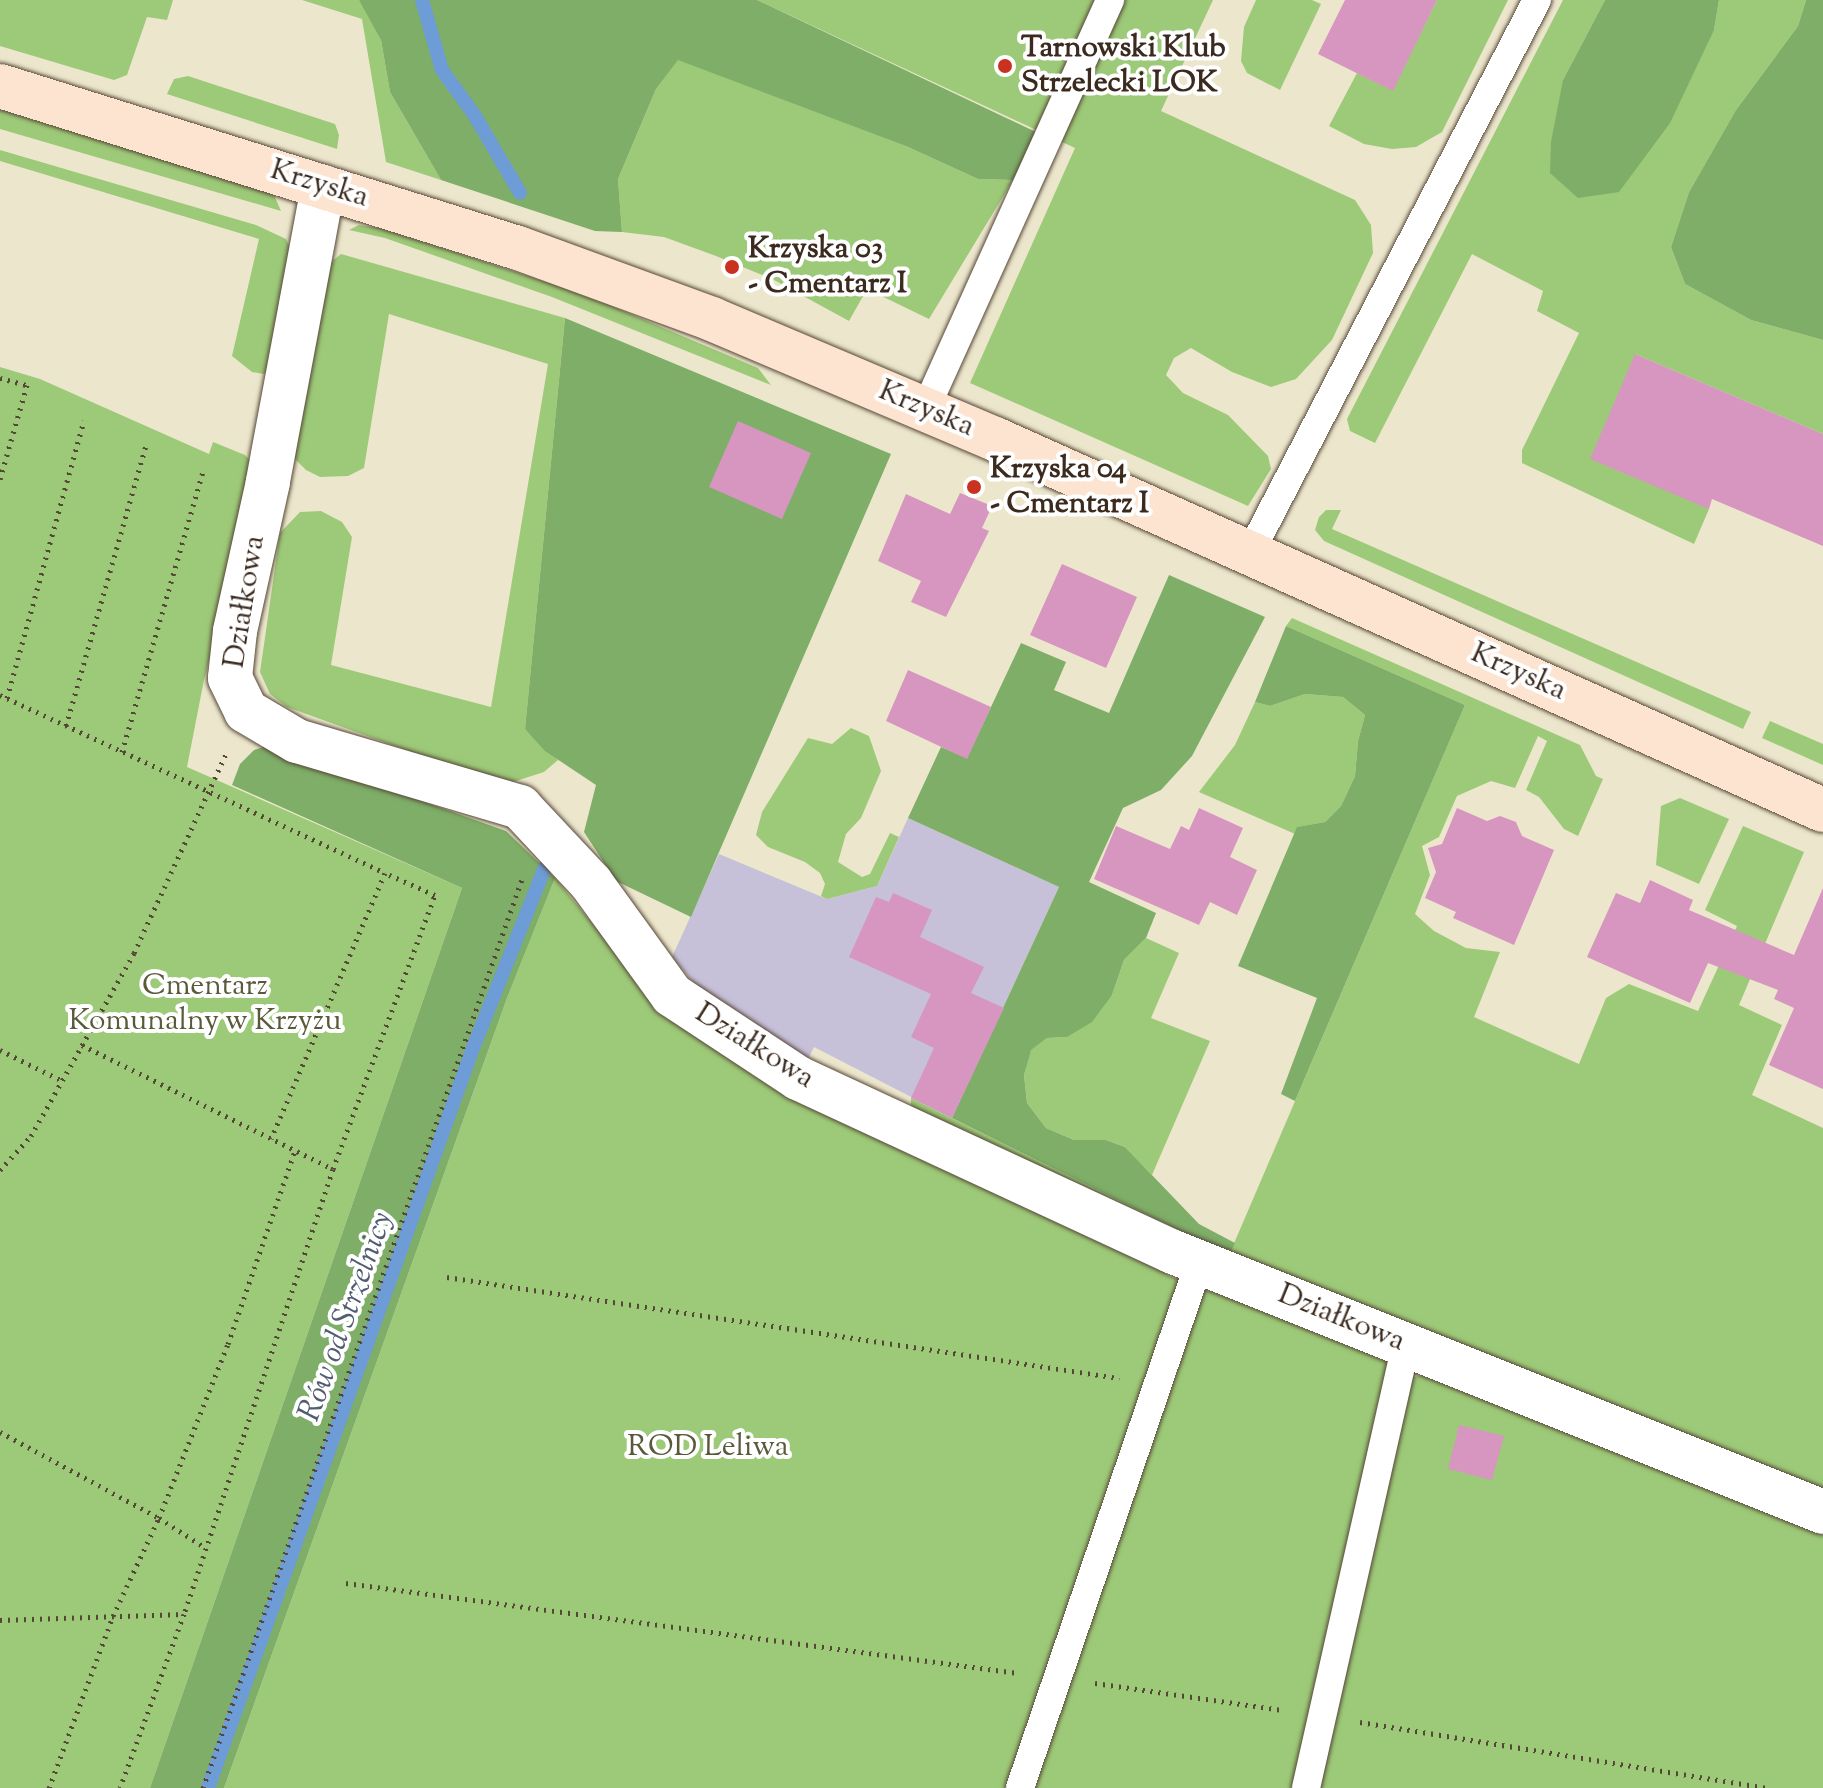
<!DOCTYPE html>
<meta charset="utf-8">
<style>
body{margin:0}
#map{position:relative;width:1823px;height:1788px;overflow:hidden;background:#ece7cc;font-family:"Sorts Mill Goudy",serif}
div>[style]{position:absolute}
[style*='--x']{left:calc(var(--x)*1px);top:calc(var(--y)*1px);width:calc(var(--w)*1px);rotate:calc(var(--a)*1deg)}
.industrial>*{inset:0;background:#c7c0d9}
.green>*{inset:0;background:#9dca78}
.forest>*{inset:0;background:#7eae68}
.stream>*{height:14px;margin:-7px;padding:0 7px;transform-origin:7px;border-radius:7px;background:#6d9cd6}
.building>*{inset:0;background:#d696bf}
.path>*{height:5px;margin-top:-2.5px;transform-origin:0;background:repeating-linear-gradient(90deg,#564638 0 2px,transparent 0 8px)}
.roads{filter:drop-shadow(0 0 2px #564638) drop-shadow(0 0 2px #564638)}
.lane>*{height:28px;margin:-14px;padding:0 14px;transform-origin:14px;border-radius:14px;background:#fff}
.street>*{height:44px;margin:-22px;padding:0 22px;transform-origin:22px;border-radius:22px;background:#fff}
.secondary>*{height:44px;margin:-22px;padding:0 22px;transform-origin:22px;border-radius:22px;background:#fde4d0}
.dots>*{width:22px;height:22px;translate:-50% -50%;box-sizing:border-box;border:4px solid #fff;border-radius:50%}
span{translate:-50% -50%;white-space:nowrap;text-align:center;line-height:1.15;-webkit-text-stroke:8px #fff;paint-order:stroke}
.poi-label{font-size:30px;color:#3b2a1e;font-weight:700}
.left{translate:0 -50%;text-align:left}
.street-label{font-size:30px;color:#3b2a1e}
.park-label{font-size:30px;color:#585a39}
.water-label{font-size:32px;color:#525d71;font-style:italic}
</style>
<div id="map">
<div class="industrial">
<i style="clip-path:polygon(908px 818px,1059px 887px,952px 1118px,814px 1047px,807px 1061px,701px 991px,672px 957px,719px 854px,827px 899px,877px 886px)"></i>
</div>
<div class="green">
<i style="clip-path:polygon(0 0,173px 0,167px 20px,147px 17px,127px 75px,114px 80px,0 46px)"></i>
<i style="clip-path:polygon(302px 0,359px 0,366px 7px,381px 40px,390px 92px,441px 180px,386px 162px,362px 19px)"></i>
<i style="clip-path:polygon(757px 0,1213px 0,1161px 111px,1355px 200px,1371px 225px,1373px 253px,1332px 340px,1296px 379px,1271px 387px,1232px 372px,1191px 348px,1174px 358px,1166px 375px,1183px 393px,1228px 415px,1268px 456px,1271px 469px,1248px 506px,970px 383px,1075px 148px)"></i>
<i style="clip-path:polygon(1256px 0,1312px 0,1321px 4px,1280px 90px,1247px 73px,1241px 61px,1244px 27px)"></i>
<i style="clip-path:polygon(1437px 0,1508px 0,1442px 132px,1416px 147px,1392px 149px,1364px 144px,1329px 126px,1357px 73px,1392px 90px)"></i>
<i style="clip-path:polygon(1563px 0,1605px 0,1563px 80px,1714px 30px,1719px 0,1806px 0,1798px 26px,1736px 110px,1689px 192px,1671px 247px,1685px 284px,1751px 320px,1823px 340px,1823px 434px,1635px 354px,1709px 509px,1694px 544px,1522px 463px,1522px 450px,1579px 333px,1537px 311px,1543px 291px,1472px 254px,1375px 443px,1350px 431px,1347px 419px)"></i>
<i style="clip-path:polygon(678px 59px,908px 147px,978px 179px,1013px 180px,929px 319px,867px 289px,849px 321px,774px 280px,716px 256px,664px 237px,622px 232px,618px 179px,656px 89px)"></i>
<i style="clip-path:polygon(188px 76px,335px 124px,339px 135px,337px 149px,167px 94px,174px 79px)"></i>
<i style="clip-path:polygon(0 109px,262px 189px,274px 195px,281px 211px,0 129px)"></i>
<i style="clip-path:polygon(0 150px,256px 225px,286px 239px,293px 255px,273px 365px,264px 374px,252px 372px,232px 356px,259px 239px,0 161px)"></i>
<i style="clip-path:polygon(359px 225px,384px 229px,583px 294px,758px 368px,771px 385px,552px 297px,385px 238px,349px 230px)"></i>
<i style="clip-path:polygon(341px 254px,565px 318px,525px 729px,558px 760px,544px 772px,503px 785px,287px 707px,270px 694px,260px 672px,280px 533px,300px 512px,321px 511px,342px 522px,352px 537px,331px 665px,491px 707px,548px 364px,389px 314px,364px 468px,348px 476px,320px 477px,306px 470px,290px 454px,331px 262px)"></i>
<i style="clip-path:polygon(0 367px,40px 379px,209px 454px,213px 442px,245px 455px,254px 464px,256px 478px,204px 680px,187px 767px,462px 888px,150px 1788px,0 1788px)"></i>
<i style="clip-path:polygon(1326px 510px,1341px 510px,1332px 529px,1751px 712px,1743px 729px,1324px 541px,1315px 530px,1319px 517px)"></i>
<i style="clip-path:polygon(1292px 618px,1580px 745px,1596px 776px,1603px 779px,1578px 836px,1564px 829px,1539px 797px,1526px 790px,1547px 741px,1538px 736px,1515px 788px,1491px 781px,1457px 796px,1439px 837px,1422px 846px,1430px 875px,1415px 914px,1434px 931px,1466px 948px,1500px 952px,1474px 1017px,1579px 1064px,1606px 998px,1629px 984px,1698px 1011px,1737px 926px,1705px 910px,1743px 826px,1804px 852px,1739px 1005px,1782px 1025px,1752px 1095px,1823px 1128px,1823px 1496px,1222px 1260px,911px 1115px,911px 1098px,1229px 1255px,1465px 705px,1286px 626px)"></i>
<i style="clip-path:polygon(1305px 694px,1343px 697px,1365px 715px,1358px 741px,1355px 776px,1341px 806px,1325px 822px,1298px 827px,1295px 834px,1199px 792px,1235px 745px,1255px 702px,1270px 706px)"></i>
<i style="clip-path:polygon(1770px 721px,1823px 744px,1823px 765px,1762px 738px)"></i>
<i style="clip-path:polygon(851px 728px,869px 736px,881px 771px,861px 818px,846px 834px,838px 862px,862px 877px,870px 874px,890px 833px,899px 837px,877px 886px,827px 899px,821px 896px,825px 884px,820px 873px,805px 862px,768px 847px,756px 835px,762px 812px,808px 738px,832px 744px)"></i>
<i style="clip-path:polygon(1680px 798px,1729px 819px,1699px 884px,1656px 865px,1661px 806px)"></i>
<i style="clip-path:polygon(555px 878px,650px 994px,1155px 1259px,1167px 1275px,1209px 1292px,1215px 1285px,1386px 1355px,1388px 1366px,1415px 1377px,1427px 1373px,1823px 1527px,1823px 1788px,224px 1788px,507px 998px)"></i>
<i style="clip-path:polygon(1146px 938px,1179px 953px,1151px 1018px,1210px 1041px,1152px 1175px,1125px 1147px,1106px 1140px,1074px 1140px,1046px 1128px,1027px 1103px,1024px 1075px,1030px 1050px,1047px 1038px,1067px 1037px,1112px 995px,1124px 960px)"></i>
</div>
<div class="forest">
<i style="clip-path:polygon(359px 0,757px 0,1038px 133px,1013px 180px,978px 179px,908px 147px,678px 60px,656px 89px,618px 179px,622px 232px,595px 231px,441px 180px,390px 92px,381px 40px)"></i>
<i style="clip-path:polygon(1605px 0,1719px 0,1714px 30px,1670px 123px,1619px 192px,1578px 198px,1550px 173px,1551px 142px,1563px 80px)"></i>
<i style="clip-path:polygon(1806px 0,1823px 0,1823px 340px,1751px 320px,1685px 284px,1671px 247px,1689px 192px,1736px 110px,1798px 26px)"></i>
<i style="clip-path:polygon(565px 318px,891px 454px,691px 917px,616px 881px,584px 832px,596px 785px,545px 751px,525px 729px)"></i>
<i style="clip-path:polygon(1169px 575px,1265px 617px,1192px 756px,1161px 790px,1123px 808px,1089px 882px,1156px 913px,1146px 938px,1124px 960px,1112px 995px,1092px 1022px,1067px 1037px,1047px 1038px,1031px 1050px,1024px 1075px,1027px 1103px,1046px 1128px,1074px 1140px,1106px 1140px,1125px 1147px,1199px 1224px,1235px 1243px,1229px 1255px,952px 1118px,1059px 887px,908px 818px,941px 747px,967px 758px,1021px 643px,1066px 662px,1054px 690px,1109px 713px)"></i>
<i style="clip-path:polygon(1286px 626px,1465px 705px,1295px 1101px,1281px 1094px,1317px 998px,1238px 966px,1297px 827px,1325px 822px,1341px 806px,1355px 776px,1358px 741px,1365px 715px,1343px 697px,1305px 694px,1270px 706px,1255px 702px)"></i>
<i style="clip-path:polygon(267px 746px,506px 831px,555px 878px,507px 998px,224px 1788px,150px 1788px,462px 888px,232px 785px,240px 764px,254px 750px)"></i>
</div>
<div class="stream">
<i style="--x:422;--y:0;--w:73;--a:74.1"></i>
<i style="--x:442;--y:70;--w:57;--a:54.3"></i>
<i style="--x:475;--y:116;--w:89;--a:59.7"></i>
<i style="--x:208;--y:1788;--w:786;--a:-70.3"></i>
<i style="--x:473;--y:1048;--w:195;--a:-68.3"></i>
</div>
<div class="building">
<i style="clip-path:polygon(1345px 0,1437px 0,1393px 91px,1318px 54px)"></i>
<i style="clip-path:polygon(1635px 354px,1823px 434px,1823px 546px,1712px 499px,1709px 509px,1590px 459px)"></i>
<i style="clip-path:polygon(738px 421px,811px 453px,782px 519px,709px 487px)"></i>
<i style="clip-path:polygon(960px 493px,992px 506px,982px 528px,989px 531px,946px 617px,911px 602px,921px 581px,878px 561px,906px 494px,950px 514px)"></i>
<i style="clip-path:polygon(1062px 564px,1137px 597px,1106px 668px,1030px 635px)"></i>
<i style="clip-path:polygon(908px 670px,991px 707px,967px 759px,886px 721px)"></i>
<i style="clip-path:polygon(1199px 808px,1243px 828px,1230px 857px,1257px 870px,1237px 915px,1210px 902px,1199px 925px,1094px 879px,1116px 826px,1170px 849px,1181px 826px,1189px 830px)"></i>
<i style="clip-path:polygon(1457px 808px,1487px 821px,1500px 816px,1516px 822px,1522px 836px,1554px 850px,1514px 945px,1453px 918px,1456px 912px,1425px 898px,1436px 872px,1428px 848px,1442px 844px)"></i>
<i style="clip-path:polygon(1650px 880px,1693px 900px,1689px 910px,1794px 955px,1823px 888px,1823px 1089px,1769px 1065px,1794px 1008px,1774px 999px,1778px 990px,1708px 963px,1690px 1003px,1587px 957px,1616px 893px,1640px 903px)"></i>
<i style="clip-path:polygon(893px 893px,932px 910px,920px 937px,984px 967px,971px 993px,1004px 1008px,952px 1118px,911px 1098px,934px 1048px,911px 1037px,931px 994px,849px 957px,876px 897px,889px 902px)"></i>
<i style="clip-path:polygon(1459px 1425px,1504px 1436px,1492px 1480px,1448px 1469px)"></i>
</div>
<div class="path">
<i style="--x:0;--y:378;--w:28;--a:15"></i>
<i style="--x:27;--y:385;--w:98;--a:106"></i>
<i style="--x:0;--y:695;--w:424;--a:24.8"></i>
<i style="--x:385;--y:873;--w:289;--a:113.2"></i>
<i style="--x:7;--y:698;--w:288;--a:-74.5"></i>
<i style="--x:66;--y:726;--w:291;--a:-74.1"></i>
<i style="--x:122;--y:752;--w:291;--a:-73.9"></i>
<i style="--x:82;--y:1045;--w:280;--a:26.3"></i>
<i style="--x:333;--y:1169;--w:469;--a:108.5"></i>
<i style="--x:184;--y:1614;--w:185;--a:110.2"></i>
<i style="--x:0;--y:1050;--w:70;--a:26.2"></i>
<i style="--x:333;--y:1169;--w:292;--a:-69.6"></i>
<i style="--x:435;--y:895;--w:55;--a:-156.3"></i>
<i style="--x:0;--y:1170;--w:46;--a:-47.6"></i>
<i style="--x:31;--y:1136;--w:210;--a:-60.6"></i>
<i style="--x:134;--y:953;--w:219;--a:-65.2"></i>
<i style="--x:447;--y:1277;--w:680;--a:8.55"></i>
<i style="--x:0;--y:1432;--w:181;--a:28.4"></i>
<i style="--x:159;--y:1518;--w:187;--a:-68.4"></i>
<i style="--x:228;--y:1344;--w:204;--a:-70.9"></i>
<i style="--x:346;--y:1583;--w:678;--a:7.63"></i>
<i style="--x:0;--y:1620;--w:184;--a:-1.9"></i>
<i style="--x:1095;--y:1683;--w:190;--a:8.2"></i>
<i style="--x:1360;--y:1722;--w:411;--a:9.2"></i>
<i style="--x:49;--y:1788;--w:184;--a:-69.6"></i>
<i style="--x:113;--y:1616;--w:108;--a:-64.9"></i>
<i style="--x:159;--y:1518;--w:56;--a:32.6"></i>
<i style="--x:203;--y:1788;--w:963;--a:-70.66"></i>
</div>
<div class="roads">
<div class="lane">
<i style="--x:925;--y:410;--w:450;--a:-65.7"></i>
<i style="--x:1250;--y:553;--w:623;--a:-62.57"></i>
<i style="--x:1020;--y:1788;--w:555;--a:-71.17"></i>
<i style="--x:1306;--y:1788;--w:454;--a:-77.3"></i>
</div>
<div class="street">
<i style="--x:323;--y:187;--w:300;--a:100.6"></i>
<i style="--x:268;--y:482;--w:153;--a:102.5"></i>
<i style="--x:235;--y:631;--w:47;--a:96.1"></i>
<i style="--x:230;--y:678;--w:37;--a:64"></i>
<i style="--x:246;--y:711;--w:59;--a:30.5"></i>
<i style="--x:297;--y:741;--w:233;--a:16.5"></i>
<i style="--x:520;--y:807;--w:104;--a:46.9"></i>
<i style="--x:591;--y:883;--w:138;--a:54.1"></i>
<i style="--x:672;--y:995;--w:151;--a:33.4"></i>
<i style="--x:798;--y:1078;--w:413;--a:24.9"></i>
<i style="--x:1173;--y:1252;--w:700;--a:21.8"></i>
</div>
<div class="secondary">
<i style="--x:0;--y:86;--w:543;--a:17.37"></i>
<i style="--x:518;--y:248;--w:207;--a:20.1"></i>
<i style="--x:712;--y:319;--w:307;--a:23"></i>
<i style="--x:995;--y:439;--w:907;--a:24.14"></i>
</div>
</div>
<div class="dots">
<i style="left:1005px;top:66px;background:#c8321e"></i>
<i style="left:732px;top:267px;background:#c8321e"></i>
<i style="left:974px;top:487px;background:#c8321e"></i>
</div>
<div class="poi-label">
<span class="left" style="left:1021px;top:66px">Tarnowski Klub<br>Strzelecki LOK</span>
<span class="left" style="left:748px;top:267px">Krzyska 03<br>- Cmentarz I</span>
<span class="left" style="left:990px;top:487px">Krzyska 04<br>- Cmentarz I</span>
</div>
<div class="street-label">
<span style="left:319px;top:185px;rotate:17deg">Krzyska</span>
<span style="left:926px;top:410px;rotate:23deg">Krzyska</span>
<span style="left:246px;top:602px;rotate:-81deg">Działkowa</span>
<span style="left:1518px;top:673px;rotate:24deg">Krzyska</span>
<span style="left:754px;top:1047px;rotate:32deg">Działkowa</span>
<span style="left:1341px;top:1319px;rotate:22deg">Działkowa</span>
</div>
<div class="park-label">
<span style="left:205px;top:1004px">Cmentarz<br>Komunalny w Krzyżu</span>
<span style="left:708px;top:1448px">ROD Leliwa</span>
</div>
<div class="water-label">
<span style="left:347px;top:1317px;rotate:-70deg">Rów od Strzelnicy</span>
</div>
</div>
